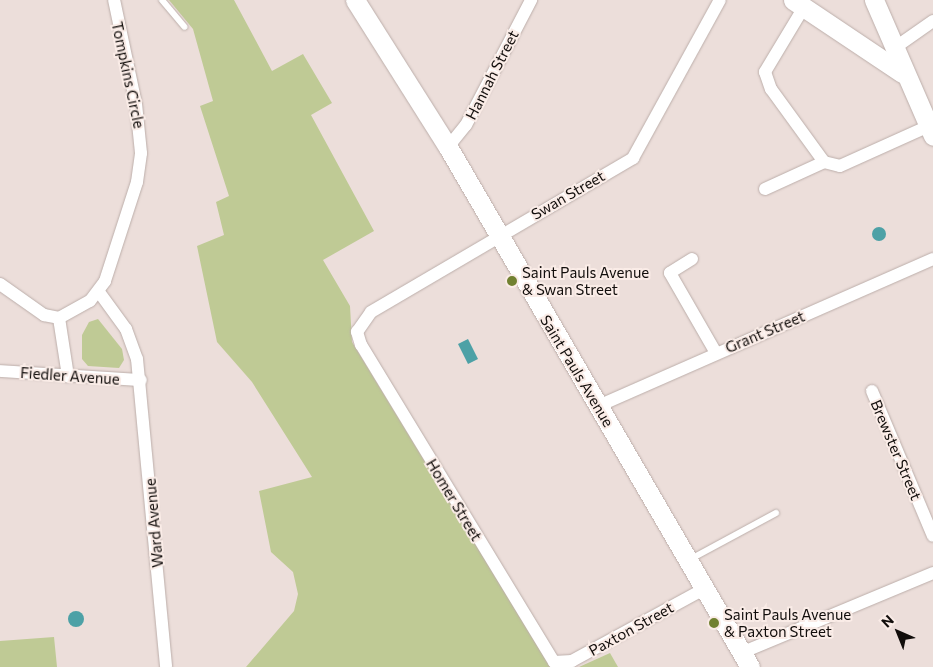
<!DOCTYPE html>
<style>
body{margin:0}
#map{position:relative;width:933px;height:667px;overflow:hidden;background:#ecdeda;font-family:Commissioner,sans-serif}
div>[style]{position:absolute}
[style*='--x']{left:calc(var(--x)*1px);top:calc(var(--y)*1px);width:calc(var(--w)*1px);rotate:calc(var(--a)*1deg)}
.green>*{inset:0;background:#bfca95}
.water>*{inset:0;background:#4da1a6}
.round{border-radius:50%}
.roads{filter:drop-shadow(0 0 1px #bcaeaa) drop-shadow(0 0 1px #bcaeaa)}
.service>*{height:6px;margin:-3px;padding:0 3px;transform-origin:3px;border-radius:3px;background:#fff}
.minor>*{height:12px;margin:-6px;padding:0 6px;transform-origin:6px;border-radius:6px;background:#fff}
.secondary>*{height:19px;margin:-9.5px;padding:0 9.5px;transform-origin:9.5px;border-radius:9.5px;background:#fff}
.dots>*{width:14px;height:14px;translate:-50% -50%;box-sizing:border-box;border:2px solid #faece7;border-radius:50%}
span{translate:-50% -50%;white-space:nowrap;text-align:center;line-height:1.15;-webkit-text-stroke:4px #faece7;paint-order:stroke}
.street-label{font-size:15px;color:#110d0b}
.poi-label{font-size:15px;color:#110d0b}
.left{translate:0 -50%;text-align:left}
.north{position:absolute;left:873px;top:607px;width:50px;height:50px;-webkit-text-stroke:4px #faece7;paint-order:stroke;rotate:316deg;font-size:14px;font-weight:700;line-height:20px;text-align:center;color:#110d0b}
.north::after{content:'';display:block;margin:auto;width:18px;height:22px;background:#110d0b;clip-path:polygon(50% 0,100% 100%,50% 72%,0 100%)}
</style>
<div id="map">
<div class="green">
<i style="clip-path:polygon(169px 0,234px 0,272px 71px,303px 54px,332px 103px,311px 115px,374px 231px,323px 260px,350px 306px,352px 342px,550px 667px,246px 667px,294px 611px,298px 594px,293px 572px,271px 552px,259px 491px,312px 477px,252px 382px,217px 342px,197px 246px,224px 235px,216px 202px,229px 196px,200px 106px,213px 101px,193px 29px)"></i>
<i style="clip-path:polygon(98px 319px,122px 349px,124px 360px,119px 368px,88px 366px,82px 359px,82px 335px,89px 322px)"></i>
<i style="clip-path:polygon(54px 637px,57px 667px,0 667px,0 641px)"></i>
<i style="clip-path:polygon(610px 653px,618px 667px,579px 667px)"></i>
</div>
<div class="water">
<i class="round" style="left:872px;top:227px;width:14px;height:14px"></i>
<i style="clip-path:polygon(468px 339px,478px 359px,468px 364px,458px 344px)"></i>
<i class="round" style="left:68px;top:611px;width:16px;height:16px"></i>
</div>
<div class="roads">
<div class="service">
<i style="--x:162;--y:0;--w:35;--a:50"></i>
<i style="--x:689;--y:560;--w:99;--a:-28.4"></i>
</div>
<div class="minor">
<i style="--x:804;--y:7;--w:76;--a:121"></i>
<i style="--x:765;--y:72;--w:18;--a:71"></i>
<i style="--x:771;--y:89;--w:90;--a:54"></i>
<i style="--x:824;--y:162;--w:16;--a:14"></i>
<i style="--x:840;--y:166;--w:98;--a:-24.2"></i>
<i style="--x:893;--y:49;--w:49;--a:-35"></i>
<i style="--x:448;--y:147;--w:28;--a:-51"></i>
<i style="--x:466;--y:125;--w:141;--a:-62.5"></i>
<i style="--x:765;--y:189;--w:65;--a:-24.6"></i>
<i style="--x:692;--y:259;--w:26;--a:148"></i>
<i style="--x:670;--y:273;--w:92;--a:60.1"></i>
<i style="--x:0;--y:284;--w:54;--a:35.2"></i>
<i style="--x:44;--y:315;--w:15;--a:11"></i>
<i style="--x:59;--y:318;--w:35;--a:-29"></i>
<i style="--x:90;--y:301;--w:25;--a:-53"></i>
<i style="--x:105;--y:281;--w:104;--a:-72.1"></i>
<i style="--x:137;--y:182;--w:29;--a:-82"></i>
<i style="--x:141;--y:153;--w:49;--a:-95.8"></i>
<i style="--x:136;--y:104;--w:106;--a:-101.9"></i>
<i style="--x:99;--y:292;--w:46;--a:53.9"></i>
<i style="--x:126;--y:329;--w:32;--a:70"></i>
<i style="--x:137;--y:359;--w:309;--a:84.6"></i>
<i style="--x:59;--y:318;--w:59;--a:81.2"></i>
<i style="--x:0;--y:371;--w:141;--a:3.7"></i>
<i style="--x:872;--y:391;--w:157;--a:67.2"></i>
<i style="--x:598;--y:406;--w:366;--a:-23.7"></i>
<i style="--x:704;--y:589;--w:150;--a:151.4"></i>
<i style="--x:572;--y:661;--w:18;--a:177"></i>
<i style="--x:554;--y:662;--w:371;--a:-121.3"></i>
<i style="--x:361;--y:345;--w:14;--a:-107"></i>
<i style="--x:357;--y:332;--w:24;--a:-55"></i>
<i style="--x:371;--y:312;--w:304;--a:-30.4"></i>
<i style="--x:633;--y:158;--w:180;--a:-61.2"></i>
<i style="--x:741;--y:653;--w:208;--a:-22.6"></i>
</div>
<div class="secondary">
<i style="--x:355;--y:0;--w:174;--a:57.7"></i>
<i style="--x:448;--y:147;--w:601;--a:59.85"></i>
<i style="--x:793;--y:0;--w:131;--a:33.8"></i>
<i style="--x:874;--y:0;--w:148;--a:66.5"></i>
</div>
</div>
<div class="dots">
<i style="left:512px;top:281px;background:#718131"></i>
<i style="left:714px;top:623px;background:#718131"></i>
</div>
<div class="street-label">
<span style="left:128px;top:75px;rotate:78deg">Tompkins Circle</span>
<span style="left:492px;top:75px;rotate:-63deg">Hannah Street</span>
<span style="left:568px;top:195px;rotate:-30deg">Swan Street</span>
<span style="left:765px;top:332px;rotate:-23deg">Grant Street</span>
<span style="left:577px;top:371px;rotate:59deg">Saint Pauls Avenue</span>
<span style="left:70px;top:376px;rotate:4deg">Fiedler Avenue</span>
<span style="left:896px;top:450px;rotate:67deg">Brewster Street</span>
<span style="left:454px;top:500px;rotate:59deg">Homer Street</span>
<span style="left:154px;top:523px;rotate:-95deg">Ward Avenue</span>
<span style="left:631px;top:629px;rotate:-29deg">Paxton Street</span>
</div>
<div class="poi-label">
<span class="left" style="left:522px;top:281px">Saint Pauls Avenue<br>&amp; Swan Street</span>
<span class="left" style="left:724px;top:623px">Saint Pauls Avenue<br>&amp; Paxton Street</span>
</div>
<div class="north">N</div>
</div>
